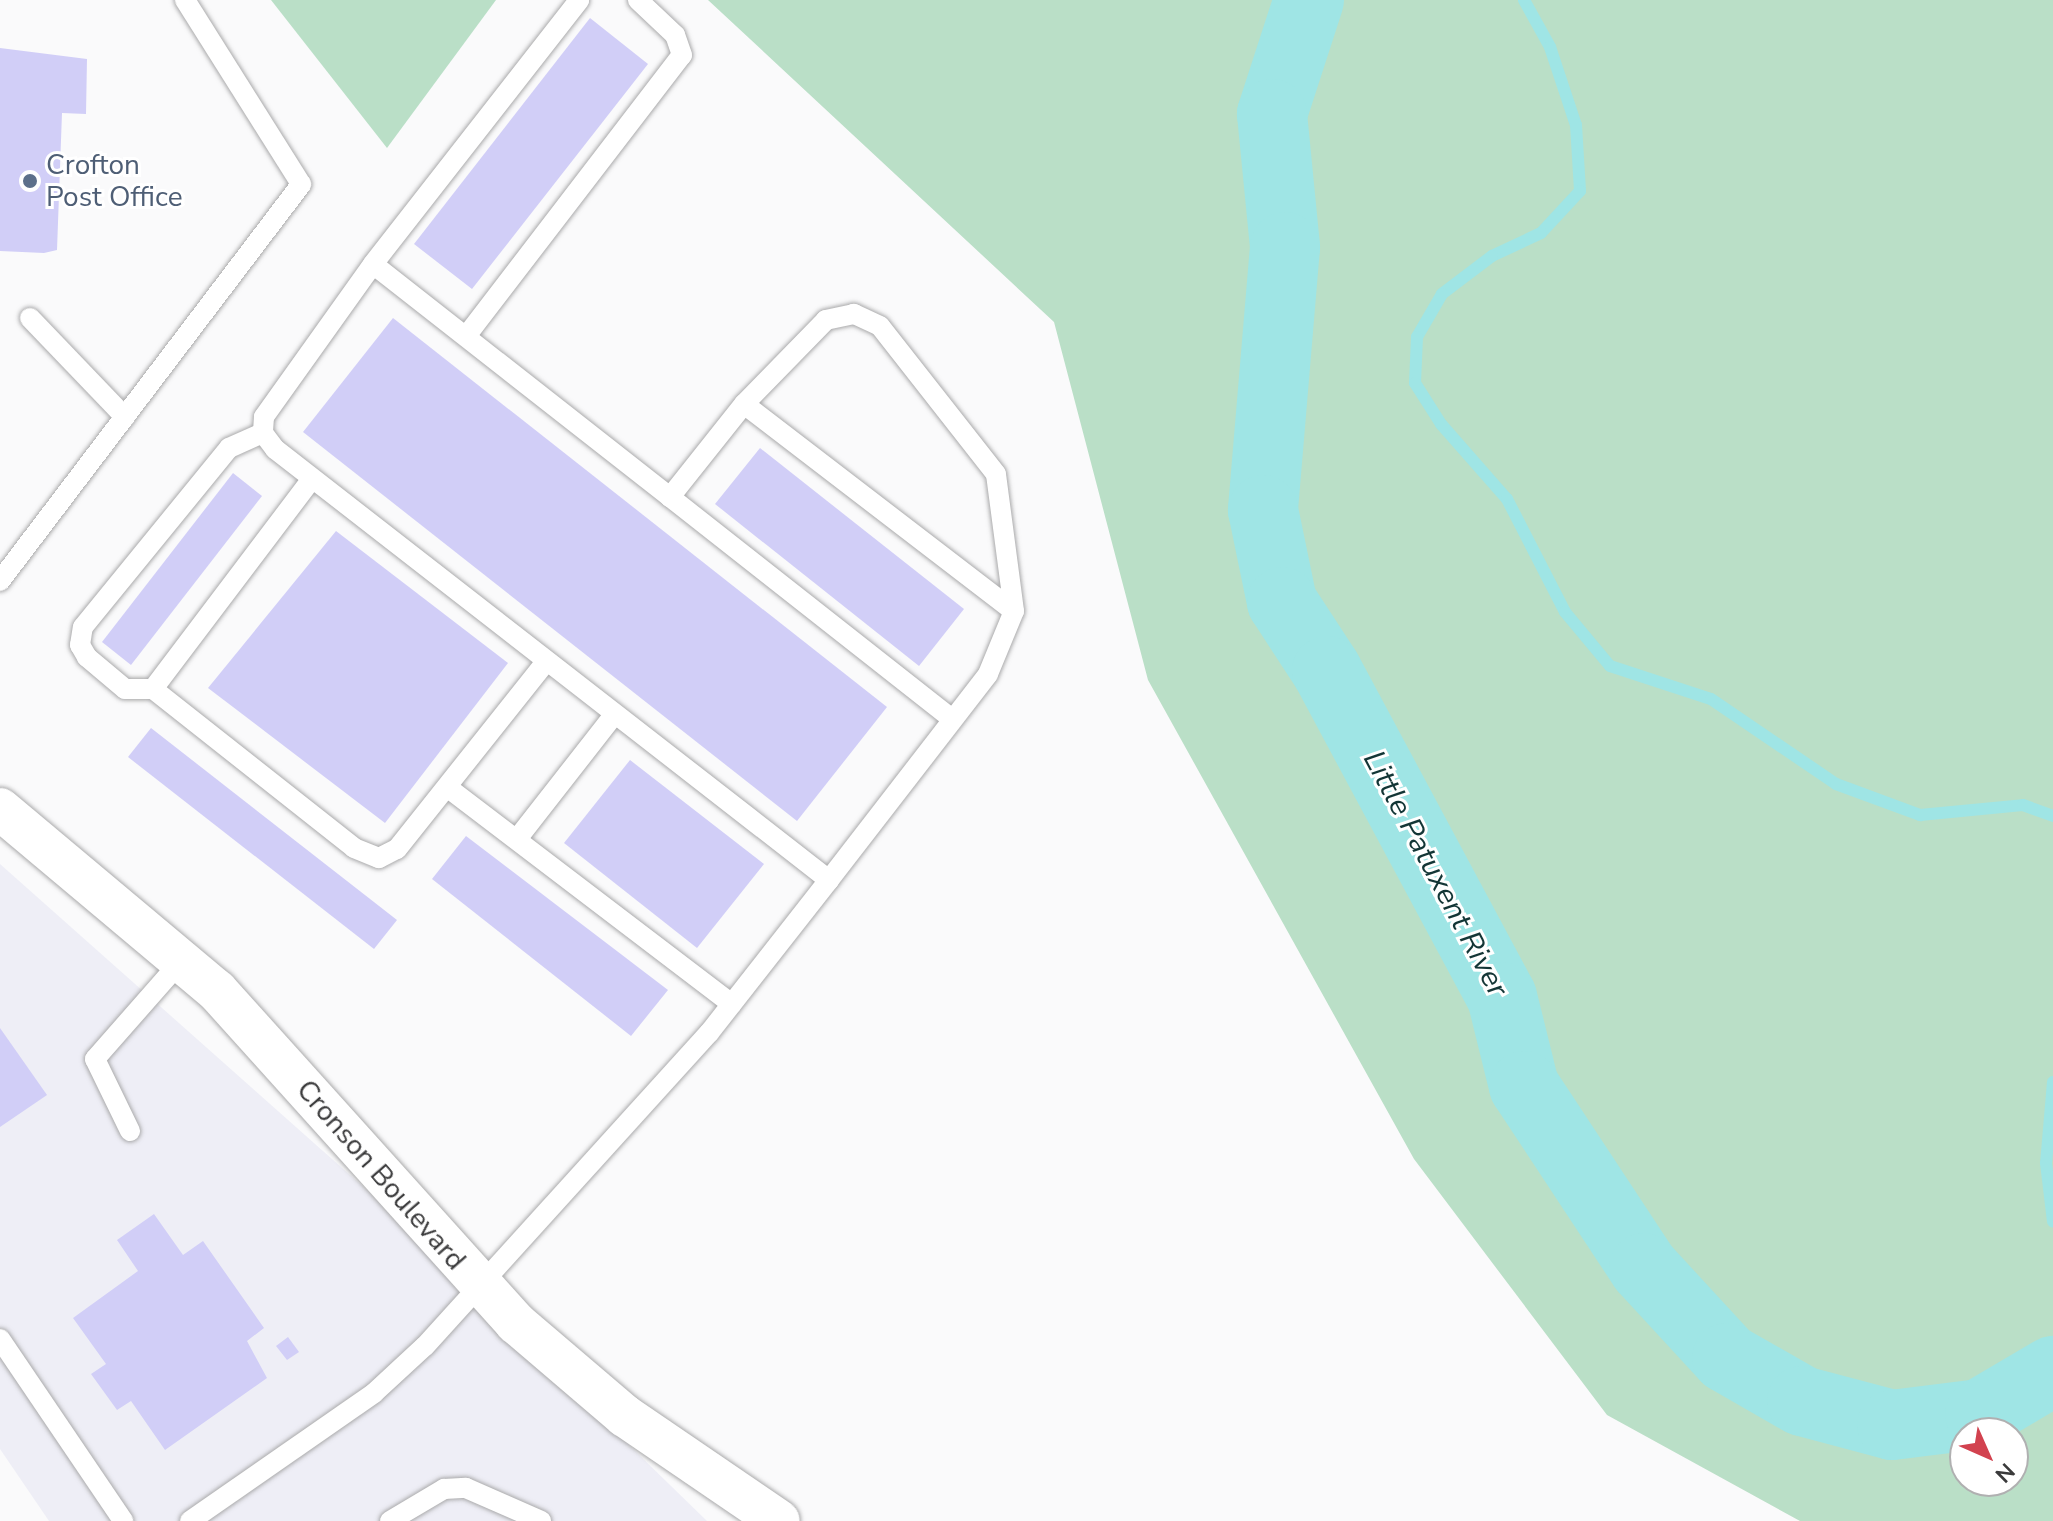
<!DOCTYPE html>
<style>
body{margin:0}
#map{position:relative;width:2053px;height:1521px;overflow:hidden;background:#fafafb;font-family:"Nunito Sans",sans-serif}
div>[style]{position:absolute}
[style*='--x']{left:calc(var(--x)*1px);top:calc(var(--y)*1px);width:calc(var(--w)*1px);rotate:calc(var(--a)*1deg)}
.built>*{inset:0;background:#eeeef6}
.green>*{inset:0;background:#badfc7}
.stream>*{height:12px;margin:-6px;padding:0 6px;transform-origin:6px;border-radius:6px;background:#9fe5e5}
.river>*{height:70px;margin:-35px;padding:0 35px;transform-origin:35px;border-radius:35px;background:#9fe5e5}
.building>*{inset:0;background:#d1cef7}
.roads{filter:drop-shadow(0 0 2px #aaaaab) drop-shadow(0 0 2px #aaaaab)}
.lane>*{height:20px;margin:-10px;padding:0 10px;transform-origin:10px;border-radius:10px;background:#fff}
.street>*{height:42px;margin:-21px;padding:0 21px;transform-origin:21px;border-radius:21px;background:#fff}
.dots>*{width:22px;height:22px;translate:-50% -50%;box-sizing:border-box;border:4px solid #fff;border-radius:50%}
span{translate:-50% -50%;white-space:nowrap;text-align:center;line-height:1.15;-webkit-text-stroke:6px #fff;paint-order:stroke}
.service-label{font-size:28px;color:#4e5e75}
.left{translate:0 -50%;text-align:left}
.street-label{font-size:28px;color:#3a3a3b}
.water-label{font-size:30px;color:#133636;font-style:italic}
.north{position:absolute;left:1949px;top:1417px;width:80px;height:80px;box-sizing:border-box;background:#fff;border:2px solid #b0b0b1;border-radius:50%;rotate:135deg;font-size:22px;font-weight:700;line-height:32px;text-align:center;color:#3a3a3b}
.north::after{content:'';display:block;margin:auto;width:28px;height:36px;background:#d2424f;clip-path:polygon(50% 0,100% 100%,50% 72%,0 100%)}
</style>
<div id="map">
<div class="built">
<i style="clip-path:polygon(0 864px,368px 1191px,707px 1521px,49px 1521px,0 1449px)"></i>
</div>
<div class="green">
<i style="clip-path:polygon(271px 0,496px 0,387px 148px)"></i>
<i style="clip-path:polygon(evenodd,708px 0,2053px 0,2053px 1521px,1800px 1521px,1607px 1415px,1414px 1159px,1148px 680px,1054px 322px,708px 0,2013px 1433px,2013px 1481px,1965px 1481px,1965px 1433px,2013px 1433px)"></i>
</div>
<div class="stream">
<i style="--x:1524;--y:0;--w:54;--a:61"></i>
<i style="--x:1550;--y:47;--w:82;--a:71.6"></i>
<i style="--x:1576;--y:125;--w:66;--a:86.5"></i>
<i style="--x:1580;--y:191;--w:57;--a:132.9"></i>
<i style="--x:1541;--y:233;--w:54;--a:154.9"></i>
<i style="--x:1492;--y:256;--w:63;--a:142.8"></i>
<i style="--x:1442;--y:294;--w:50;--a:120.2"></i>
<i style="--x:1417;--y:337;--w:46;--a:92.5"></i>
<i style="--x:1415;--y:383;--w:49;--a:57.6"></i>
<i style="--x:1441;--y:424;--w:100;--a:48.7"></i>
<i style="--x:1507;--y:499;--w:127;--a:62.8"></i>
<i style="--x:1565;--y:612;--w:70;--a:50.2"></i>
<i style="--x:1610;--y:666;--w:106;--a:18.1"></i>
<i style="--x:1711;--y:699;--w:151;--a:34.2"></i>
<i style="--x:1836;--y:784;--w:90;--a:20.3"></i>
<i style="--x:1920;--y:815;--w:103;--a:-5.5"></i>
<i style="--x:2023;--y:805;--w:32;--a:20"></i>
<i style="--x:2053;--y:1082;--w:81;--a:94.9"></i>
<i style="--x:2046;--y:1163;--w:59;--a:83.2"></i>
</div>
<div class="river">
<i style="--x:1309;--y:0;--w:120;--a:108"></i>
<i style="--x:1272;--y:114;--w:134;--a:84.4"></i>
<i style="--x:1285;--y:247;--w:264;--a:94.8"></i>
<i style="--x:1263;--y:510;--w:94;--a:78.3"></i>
<i style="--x:1282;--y:602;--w:82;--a:56.9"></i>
<i style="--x:1327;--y:671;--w:370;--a:61.8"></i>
<i style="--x:1502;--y:997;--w:92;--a:76.1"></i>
<i style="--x:1524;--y:1086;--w:218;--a:56.6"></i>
<i style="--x:1644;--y:1268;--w:122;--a:47.3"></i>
<i style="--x:1727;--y:1358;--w:86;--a:29.8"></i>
<i style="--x:1802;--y:1401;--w:93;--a:14.9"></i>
<i style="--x:1892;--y:1425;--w:89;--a:-7.1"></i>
<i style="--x:1980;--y:1414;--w:85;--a:-30.5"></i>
</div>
<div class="building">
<i style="clip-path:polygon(590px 18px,648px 64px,472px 289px,414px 244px)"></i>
<i style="clip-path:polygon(0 48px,87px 59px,86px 114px,62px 113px,57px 250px,44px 253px,0 251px)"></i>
<i style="clip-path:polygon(393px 318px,887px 707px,797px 821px,303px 432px)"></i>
<i style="clip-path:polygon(760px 448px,964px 609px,919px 666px,715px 504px)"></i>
<i style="clip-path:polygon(233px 473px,262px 496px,131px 665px,102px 642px)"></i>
<i style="clip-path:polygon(336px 531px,508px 663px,385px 823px,208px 688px)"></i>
<i style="clip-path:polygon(151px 728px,397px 920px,374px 949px,128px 757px)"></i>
<i style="clip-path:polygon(630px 760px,764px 864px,697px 948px,564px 843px)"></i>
<i style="clip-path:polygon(466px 836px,668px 990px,631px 1036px,432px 879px)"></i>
<i style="clip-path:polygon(0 1028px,47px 1095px,0 1127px)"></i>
<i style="clip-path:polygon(154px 1214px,183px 1255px,203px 1241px,264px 1328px,247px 1341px,267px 1378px,165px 1450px,131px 1401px,117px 1410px,91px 1374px,106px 1364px,73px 1318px,138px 1271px,117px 1240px)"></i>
<i style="clip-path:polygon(288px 1337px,299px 1352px,287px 1360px,276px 1346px)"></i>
</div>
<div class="roads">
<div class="lane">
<i style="--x:373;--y:264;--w:335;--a:-52"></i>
<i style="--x:30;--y:318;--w:137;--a:46.2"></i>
<i style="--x:467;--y:335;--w:353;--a:-52.5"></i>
<i style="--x:682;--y:55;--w:21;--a:-109"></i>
<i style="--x:675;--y:35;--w:51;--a:-136.6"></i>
<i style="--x:744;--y:404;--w:340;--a:37.5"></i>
<i style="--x:311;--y:480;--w:262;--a:127.1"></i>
<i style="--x:153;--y:689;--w:256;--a:38.3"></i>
<i style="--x:354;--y:848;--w:27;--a:22"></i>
<i style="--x:379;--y:858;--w:20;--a:-27"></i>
<i style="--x:397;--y:849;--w:239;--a:-51.5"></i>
<i style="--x:670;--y:497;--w:359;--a:38.2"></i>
<i style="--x:0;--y:581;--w:498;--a:-52.8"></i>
<i style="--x:301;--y:184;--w:218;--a:-122.2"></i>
<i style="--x:153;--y:689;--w:28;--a:180"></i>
<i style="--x:125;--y:689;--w:50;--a:-139.9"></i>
<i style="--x:87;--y:657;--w:14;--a:-120"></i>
<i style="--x:80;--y:645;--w:18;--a:-81"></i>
<i style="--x:83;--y:627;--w:231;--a:-50.8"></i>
<i style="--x:229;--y:448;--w:37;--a:-24"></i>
<i style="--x:447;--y:787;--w:358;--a:37.3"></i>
<i style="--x:517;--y:839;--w:156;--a:-52"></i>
<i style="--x:130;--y:1131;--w:80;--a:-115.9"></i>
<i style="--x:95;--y:1059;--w:133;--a:-48.7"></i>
<i style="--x:0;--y:1339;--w:220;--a:55.9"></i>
<i style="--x:190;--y:1521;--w:224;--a:-34.8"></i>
<i style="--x:374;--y:1393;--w:69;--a:-42.7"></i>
<i style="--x:425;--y:1346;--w:423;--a:-47.8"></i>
<i style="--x:709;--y:1033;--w:194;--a:-51.9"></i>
<i style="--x:829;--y:880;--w:260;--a:-52.3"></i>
<i style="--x:988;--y:674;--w:68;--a:-67.6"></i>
<i style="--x:1014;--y:611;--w:138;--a:-97.5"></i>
<i style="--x:996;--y:474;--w:188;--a:-128.1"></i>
<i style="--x:880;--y:326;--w:29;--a:-155"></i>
<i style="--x:854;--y:314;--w:29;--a:168"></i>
<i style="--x:826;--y:320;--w:117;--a:134.3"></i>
<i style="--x:744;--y:404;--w:119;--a:128.5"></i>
<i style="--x:670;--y:497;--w:377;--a:-141.9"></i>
<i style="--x:373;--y:264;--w:188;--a:125.5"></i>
<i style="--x:264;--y:417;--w:16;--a:94"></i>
<i style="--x:263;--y:433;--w:20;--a:53"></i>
<i style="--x:275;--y:449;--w:702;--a:37.88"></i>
<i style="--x:390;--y:1521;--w:63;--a:-30.7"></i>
<i style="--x:444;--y:1489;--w:22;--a:-3"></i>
<i style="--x:466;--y:1488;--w:82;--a:23.7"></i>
</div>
<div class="street">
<i style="--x:0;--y:809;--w:283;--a:40"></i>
<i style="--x:217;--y:991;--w:447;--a:48"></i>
<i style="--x:516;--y:1323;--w:143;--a:40.5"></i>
<i style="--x:625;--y:1416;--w:186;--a:34.3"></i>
</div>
</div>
<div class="dots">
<i style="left:30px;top:181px;background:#5c6f8a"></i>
</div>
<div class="service-label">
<span class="left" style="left:46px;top:181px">Crofton<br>Post Office</span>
</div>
<div class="street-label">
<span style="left:381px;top:1175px;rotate:49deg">Cronson Boulevard</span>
</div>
<div class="water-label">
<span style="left:1435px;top:874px;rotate:62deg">Little Patuxent River</span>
</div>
<div class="north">N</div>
</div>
